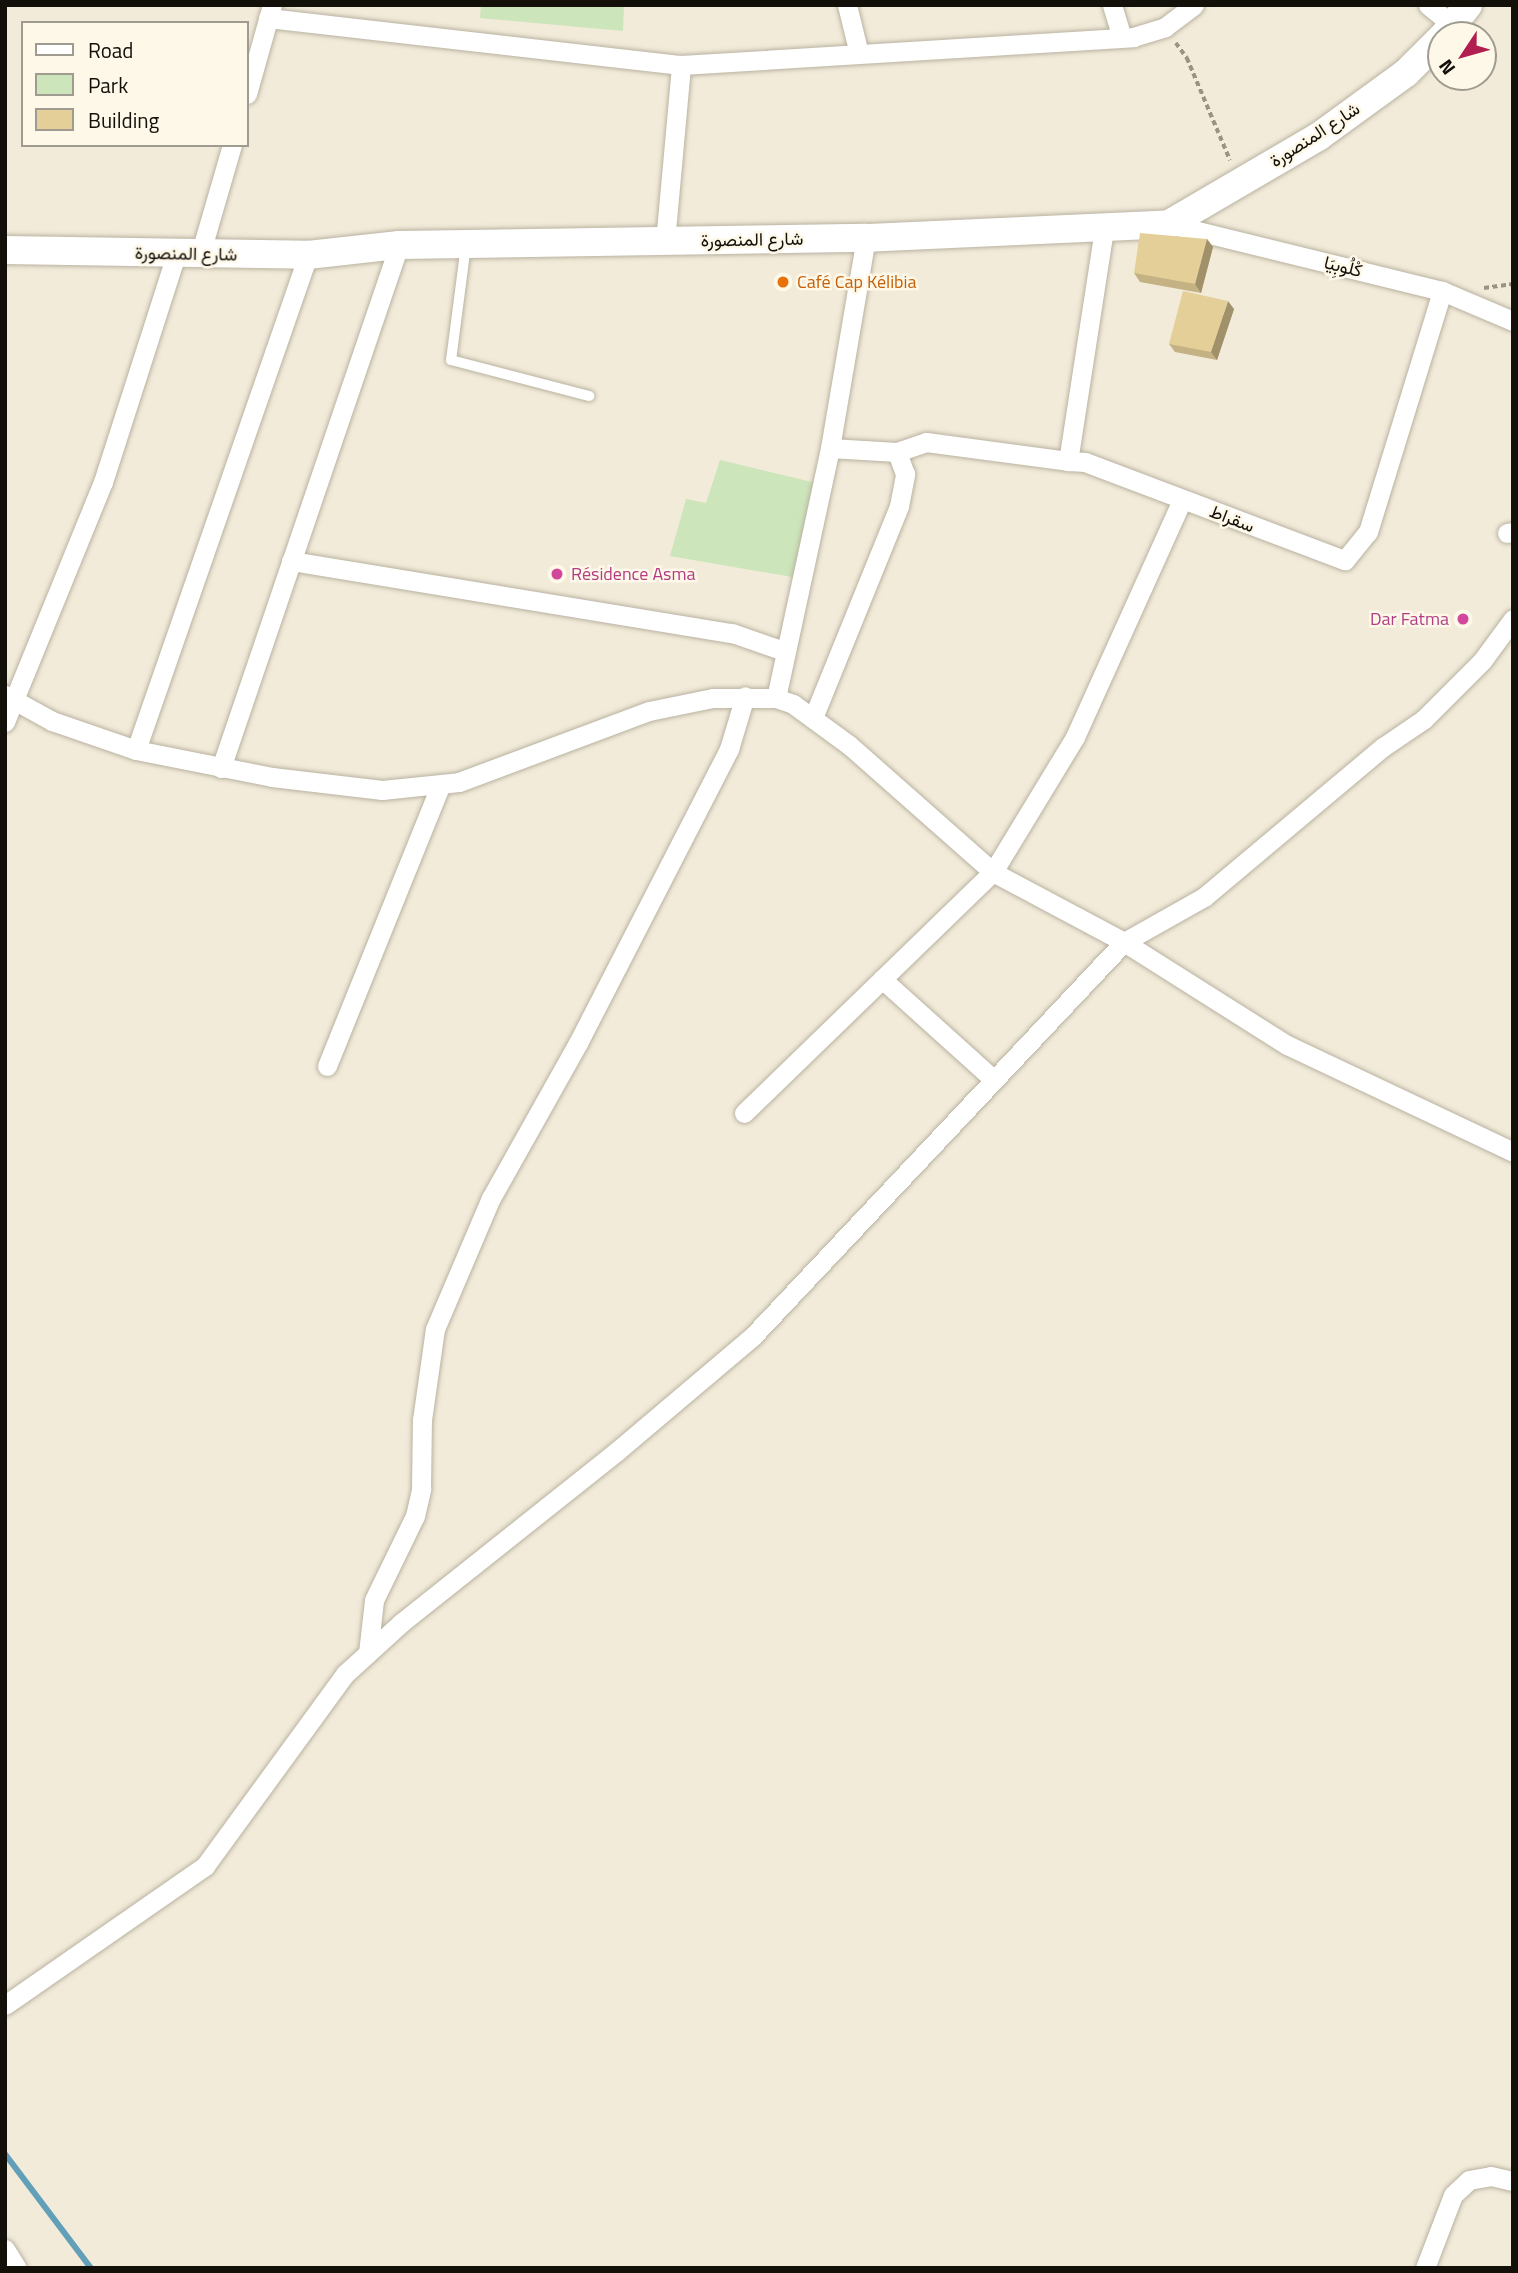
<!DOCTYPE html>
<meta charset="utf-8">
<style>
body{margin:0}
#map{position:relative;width:1518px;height:2273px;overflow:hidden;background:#f2ebd9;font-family:"Titillium Web",Vazirmatn,sans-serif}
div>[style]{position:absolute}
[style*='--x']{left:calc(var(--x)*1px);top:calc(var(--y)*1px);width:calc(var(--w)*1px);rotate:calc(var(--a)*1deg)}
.green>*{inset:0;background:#cce5ba}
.stream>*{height:6px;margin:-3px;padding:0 3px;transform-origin:3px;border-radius:3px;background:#629fb8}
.path>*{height:3.5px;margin-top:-1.75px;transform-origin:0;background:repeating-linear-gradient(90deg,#999386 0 5px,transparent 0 8.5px)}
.roads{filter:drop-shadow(0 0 2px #b9b2a1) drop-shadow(0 0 2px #b9b2a1)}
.lane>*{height:10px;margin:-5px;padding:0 5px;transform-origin:5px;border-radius:5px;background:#fff}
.street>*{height:19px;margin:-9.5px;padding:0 9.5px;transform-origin:9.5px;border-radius:9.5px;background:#fff}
.secondary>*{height:28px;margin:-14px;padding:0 14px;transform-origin:14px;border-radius:14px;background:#fff}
.wall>*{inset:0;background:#c4b284}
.shaded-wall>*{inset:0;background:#a0916b}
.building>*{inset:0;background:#e4cf99}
.dots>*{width:19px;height:19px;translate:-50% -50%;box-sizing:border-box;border:4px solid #fef8e9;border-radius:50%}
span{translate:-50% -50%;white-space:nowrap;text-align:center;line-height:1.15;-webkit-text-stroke:5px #fef8e9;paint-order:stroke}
.street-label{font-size:18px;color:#13100a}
.food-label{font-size:18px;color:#c56008}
.left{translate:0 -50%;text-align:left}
.hotel-label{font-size:18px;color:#b23c85}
.right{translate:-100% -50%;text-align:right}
.frame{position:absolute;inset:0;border:7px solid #13100a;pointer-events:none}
.legend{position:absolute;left:21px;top:21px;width:228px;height:126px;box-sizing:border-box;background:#fef8e9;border:2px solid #a09b90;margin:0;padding:9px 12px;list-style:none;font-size:21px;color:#13100a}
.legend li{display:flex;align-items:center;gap:14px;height:35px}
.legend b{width:35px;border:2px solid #a09b90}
.north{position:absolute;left:1427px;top:21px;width:70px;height:70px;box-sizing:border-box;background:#fef8e9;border:2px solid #a09b90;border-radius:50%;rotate:234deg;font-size:19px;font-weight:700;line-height:28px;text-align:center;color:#13100a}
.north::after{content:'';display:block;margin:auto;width:24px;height:32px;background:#b01f4f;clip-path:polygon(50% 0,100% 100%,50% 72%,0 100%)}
</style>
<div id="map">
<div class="green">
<i style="clip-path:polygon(481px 5px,624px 5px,623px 31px,480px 18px)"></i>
<i style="clip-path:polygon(720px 460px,820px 484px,804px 579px,670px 556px,686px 499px,706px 503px)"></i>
</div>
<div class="stream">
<i style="--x:5;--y:2154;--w:143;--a:53"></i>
</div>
<div class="path">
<i style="--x:1176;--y:43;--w:19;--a:54"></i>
<i style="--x:1187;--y:58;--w:111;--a:67.1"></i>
<i style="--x:1484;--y:288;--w:29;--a:-8"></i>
</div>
<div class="roads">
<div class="lane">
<i style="--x:466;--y:245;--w:116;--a:97.4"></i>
<i style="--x:451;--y:360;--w:143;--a:14.6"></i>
</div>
<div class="street">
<i style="--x:847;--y:5;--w:50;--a:76.2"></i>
<i style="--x:1112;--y:5;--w:34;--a:73"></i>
<i style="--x:1428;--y:5;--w:33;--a:39"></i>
<i style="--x:268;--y:18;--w:416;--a:6.5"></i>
<i style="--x:681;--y:65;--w:453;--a:-3.5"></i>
<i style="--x:1133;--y:37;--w:34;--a:-17"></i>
<i style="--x:1165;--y:27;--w:36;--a:-37"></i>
<i style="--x:247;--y:94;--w:92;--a:-74.3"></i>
<i style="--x:1169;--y:224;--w:281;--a:13.8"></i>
<i style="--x:1442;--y:291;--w:77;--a:22.9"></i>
<i style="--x:1104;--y:229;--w:235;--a:98.8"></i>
<i style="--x:1068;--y:461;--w:17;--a:3"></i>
<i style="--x:1085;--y:462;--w:278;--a:20.7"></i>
<i style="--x:1345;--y:560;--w:36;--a:-51"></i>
<i style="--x:1368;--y:532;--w:252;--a:-72.9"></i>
<i style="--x:665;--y:242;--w:178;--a:-84.8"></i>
<i style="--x:200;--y:255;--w:115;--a:-73.8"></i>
<i style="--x:830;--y:448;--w:67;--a:3.4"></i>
<i style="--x:897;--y:452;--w:31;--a:-19"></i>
<i style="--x:926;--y:442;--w:143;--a:7.6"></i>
<i style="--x:1507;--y:533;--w:6;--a:-9"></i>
<i style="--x:291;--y:561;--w:447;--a:9.3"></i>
<i style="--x:732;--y:633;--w:55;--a:19.1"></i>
<i style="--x:5;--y:695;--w:54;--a:29"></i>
<i style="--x:52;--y:721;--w:89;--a:19"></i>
<i style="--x:136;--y:750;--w:139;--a:11.2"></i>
<i style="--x:272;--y:777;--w:111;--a:6.7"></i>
<i style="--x:382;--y:790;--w:77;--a:-5.9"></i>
<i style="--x:459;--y:782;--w:203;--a:-20.5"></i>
<i style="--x:649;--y:711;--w:65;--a:-11.5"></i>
<i style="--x:713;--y:698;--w:63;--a:0"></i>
<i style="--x:776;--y:698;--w:18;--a:19"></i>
<i style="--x:793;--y:704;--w:69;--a:36.2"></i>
<i style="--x:849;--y:745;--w:192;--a:41.4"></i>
<i style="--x:993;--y:872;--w:149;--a:28.1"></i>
<i style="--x:1124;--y:942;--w:193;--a:32.3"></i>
<i style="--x:1287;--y:1045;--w:250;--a:25.3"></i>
<i style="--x:776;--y:698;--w:256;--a:-77.8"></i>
<i style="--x:830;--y:448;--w:213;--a:-80.3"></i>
<i style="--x:813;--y:718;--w:229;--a:-67.9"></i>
<i style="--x:899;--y:506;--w:33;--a:-79"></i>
<i style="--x:905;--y:474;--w:23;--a:-110"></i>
<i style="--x:5;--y:722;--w:259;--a:-67.8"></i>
<i style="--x:103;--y:482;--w:239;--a:-72.2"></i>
<i style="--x:136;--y:750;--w:524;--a:-70.84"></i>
<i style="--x:221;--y:768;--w:552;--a:-71.2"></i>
<i style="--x:882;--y:979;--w:149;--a:42"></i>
<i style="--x:327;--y:1066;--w:301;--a:-68"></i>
<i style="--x:744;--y:1113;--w:347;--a:-44.1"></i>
<i style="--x:993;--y:872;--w:158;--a:-58.7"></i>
<i style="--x:1075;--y:737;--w:260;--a:-65.7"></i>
<i style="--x:368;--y:1653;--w:53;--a:-83.5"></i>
<i style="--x:374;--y:1600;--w:93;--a:-64"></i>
<i style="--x:415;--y:1516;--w:28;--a:-77"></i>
<i style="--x:421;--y:1489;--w:69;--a:-89.2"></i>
<i style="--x:422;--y:1420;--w:92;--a:-81.9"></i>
<i style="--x:435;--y:1329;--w:142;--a:-66.9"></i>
<i style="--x:491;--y:1198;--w:178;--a:-60.7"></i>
<i style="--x:578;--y:1043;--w:331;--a:-62.8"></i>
<i style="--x:729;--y:749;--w:55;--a:-73.2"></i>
<i style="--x:5;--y:2005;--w:244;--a:-34.8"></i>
<i style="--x:205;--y:1866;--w:238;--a:-53.9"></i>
<i style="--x:345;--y:1674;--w:76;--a:-42.3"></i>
<i style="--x:401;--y:1623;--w:276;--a:-38.5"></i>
<i style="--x:617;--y:1451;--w:177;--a:-40.2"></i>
<i style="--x:752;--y:1337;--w:543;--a:-46.72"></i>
<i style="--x:1124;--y:942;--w:92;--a:-29.4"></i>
<i style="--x:1204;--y:897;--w:234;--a:-40"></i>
<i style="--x:1383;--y:747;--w:50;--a:-34.3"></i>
<i style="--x:1424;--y:719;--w:82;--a:-45"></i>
<i style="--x:1482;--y:661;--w:52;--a:-53.6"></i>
<i style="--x:5;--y:2249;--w:22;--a:58"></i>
<i style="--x:1425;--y:2268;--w:78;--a:-69"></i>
<i style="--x:1453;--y:2195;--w:22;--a:-43"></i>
<i style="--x:1469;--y:2180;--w:22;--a:-10"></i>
<i style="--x:1491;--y:2176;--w:23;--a:13"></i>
</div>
<div class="secondary">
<i style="--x:1444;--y:35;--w:38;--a:-51"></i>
<i style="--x:5;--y:250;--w:303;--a:0.9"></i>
<i style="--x:308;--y:255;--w:92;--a:-6.3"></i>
<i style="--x:399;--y:245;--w:467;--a:-0.9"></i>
<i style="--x:866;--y:238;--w:303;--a:-2.6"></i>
<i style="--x:1169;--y:224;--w:173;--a:-30.3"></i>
<i style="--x:1318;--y:137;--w:109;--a:-36"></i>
<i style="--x:1406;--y:73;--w:49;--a:-45"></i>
</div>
</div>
<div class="wall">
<i style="clip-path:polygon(1207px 239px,1213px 247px,1201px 293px,1140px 282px,1134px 273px)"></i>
<i style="clip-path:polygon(1234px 309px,1217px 360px,1175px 352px,1169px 344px)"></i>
</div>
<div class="shaded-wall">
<i style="clip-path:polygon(1207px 239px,1213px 247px,1201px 293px,1195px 284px)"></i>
<i style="clip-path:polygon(1228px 301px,1234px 309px,1217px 360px,1211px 352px)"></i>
</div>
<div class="building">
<i style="clip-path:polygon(1140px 233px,1207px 239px,1195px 284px,1134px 273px)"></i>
<i style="clip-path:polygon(1183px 291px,1228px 301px,1211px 352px,1169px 344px)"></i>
</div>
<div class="dots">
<i style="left:783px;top:282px;background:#e8710a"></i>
<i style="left:557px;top:574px;background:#d1479c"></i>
<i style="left:1463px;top:619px;background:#d1479c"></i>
</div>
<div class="street-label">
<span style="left:1315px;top:135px;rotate:-33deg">شارع المنصورة</span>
<span style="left:752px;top:240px;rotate:-1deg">شارع المنصورة</span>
<span style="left:186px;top:254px;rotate:1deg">شارع المنصورة</span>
<span style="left:1343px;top:267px;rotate:14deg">كْلُوبِيَا</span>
<span style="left:1232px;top:519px;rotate:21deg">سقراط</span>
</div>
<div class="food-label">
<span class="left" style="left:797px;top:282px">Café Cap Kélibia</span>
</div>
<div class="hotel-label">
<span class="left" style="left:571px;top:574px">Résidence Asma</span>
<span class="right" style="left:1449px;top:619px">Dar Fatma</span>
</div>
<div class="frame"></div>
<ul class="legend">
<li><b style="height:9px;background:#fff"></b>Road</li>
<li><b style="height:19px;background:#cce5ba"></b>Park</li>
<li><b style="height:19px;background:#e4cf99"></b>Building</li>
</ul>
<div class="north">N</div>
</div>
